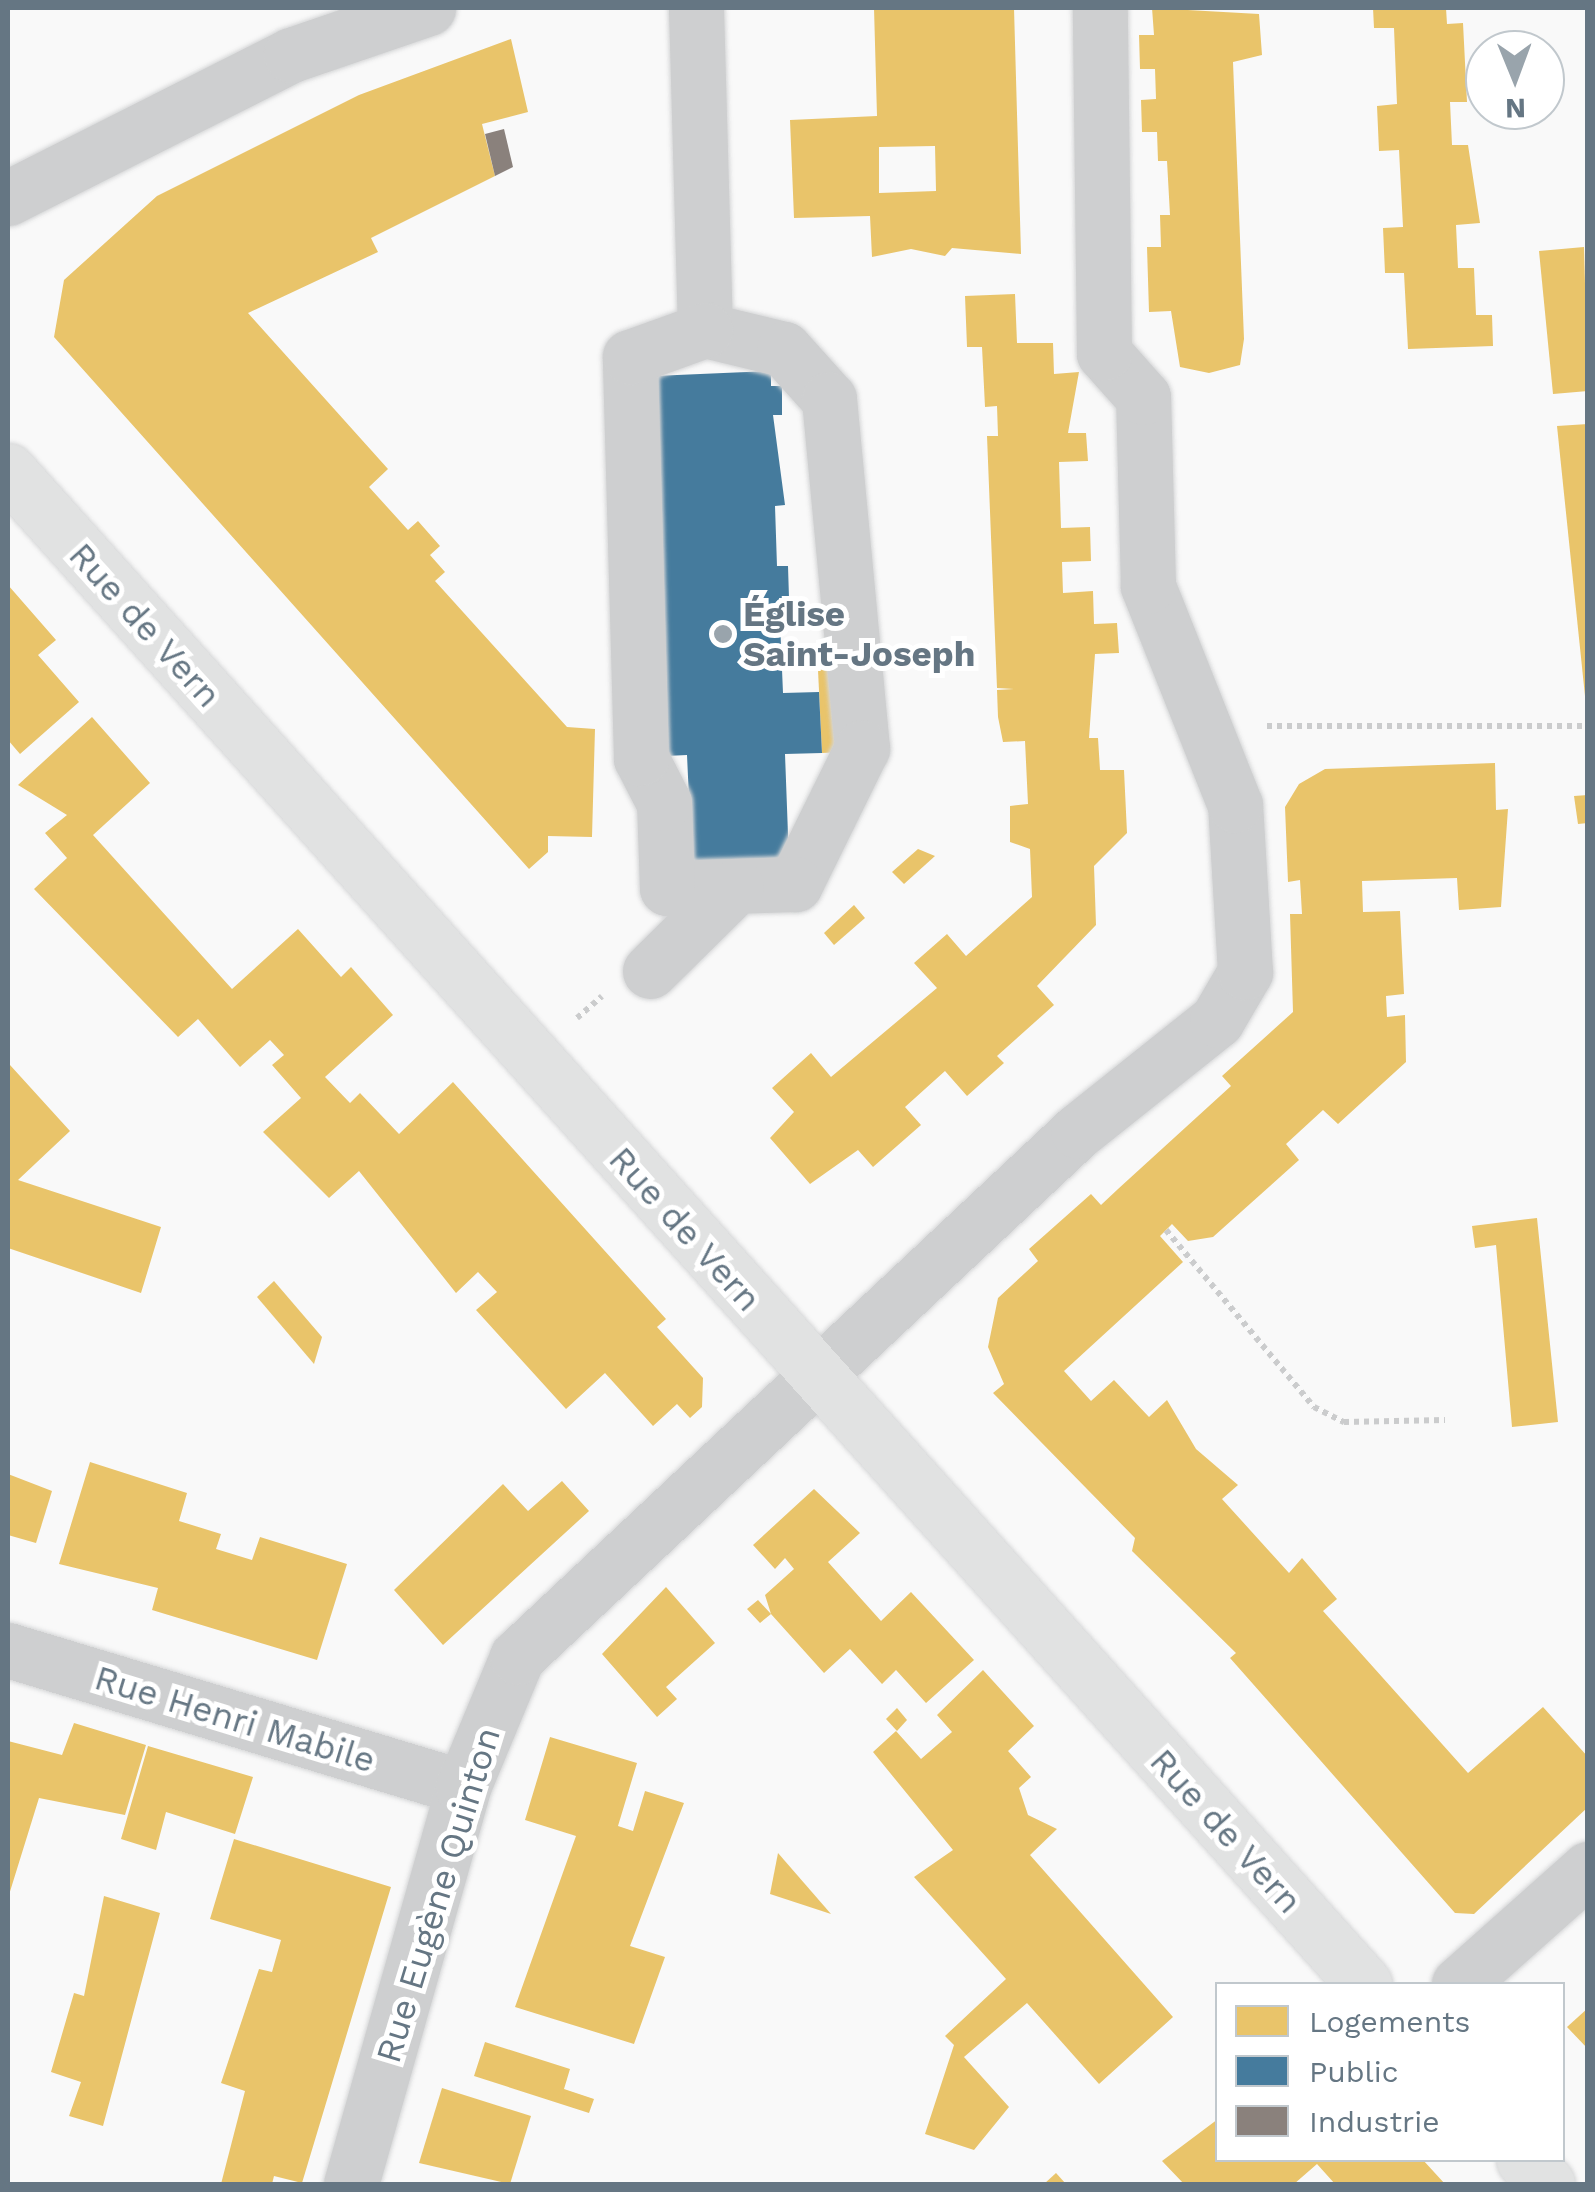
<!DOCTYPE html>
<meta charset="utf-8">
<style>
body{margin:0}
#map{position:relative;width:1595px;height:2192px;overflow:hidden;background:#f9f9f9;font-family:"Work Sans",sans-serif}
div>[style]{position:absolute}
[style*='--x']{left:calc(var(--x)*1px);top:calc(var(--y)*1px);width:calc(var(--w)*1px);rotate:calc(var(--a)*1deg)}
.homes>*{inset:0;background:#e9c46a}
.public>*{inset:0;background:#457b9d}
.industry>*{inset:0;background:#8a817c}
.path>*{height:6px;margin-top:-3px;transform-origin:0;background:repeating-linear-gradient(90deg,#cbcccd 0 5px,transparent 0 10px)}
.roads{filter:drop-shadow(0 0 2px #d5d6d7) drop-shadow(0 0 2px #d5d6d7)}
.minor>*{height:55px;margin:-27.5px;padding:0 27.5px;transform-origin:27.5px;border-radius:27.5px;background:#cecfd0}
.major>*{height:55px;margin:-27.5px;padding:0 27.5px;transform-origin:27.5px;border-radius:27.5px;background:#e1e2e2}
.dots>*{width:28px;height:28px;translate:-50% -50%;box-sizing:border-box;border:5px solid #fff;border-radius:50%}
span{translate:-50% -50%;white-space:nowrap;text-align:center;line-height:1.15;-webkit-text-stroke:10px #fff;paint-order:stroke}
.poi-label{font-size:35px;color:#657683;font-weight:700}
.left{translate:0 -50%;text-align:left}
.street-label{font-size:35px;color:#657683}
.frame{position:absolute;inset:0;border:10px solid #657683;pointer-events:none}
.legend{position:absolute;left:1215px;top:1982px;width:350px;height:180px;box-sizing:border-box;background:#fff;border:2px solid #c1c8cd;margin:0;padding:12px 18px;list-style:none;font-size:30px;color:#657683}
.legend li{display:flex;align-items:center;gap:20px;height:50px}
.legend b{width:50px;border:2px solid #c1c8cd}
.north{position:absolute;left:1465px;top:30px;width:100px;height:100px;box-sizing:border-box;background:#fff;border:2px solid #c1c8cd;border-radius:50%;rotate:179deg;font-size:28px;font-weight:700;line-height:40px;text-align:center;color:#657683}
.north::after{content:'';display:block;margin:auto;width:35px;height:45px;background:#99a4ac;clip-path:polygon(50% 0,100% 100%,50% 72%,0 100%)}
</style>
<div id="map">
<div class="homes">
<i style="clip-path:polygon(evenodd,874px 8px,1014px 8px,1021px 254px,952px 248px,945px 256px,911px 249px,872px 257px,870px 216px,794px 218px,790px 120px,877px 116px,874px 8px,935px 146px,936px 191px,879px 193px,879px 147px,935px 146px)"></i>
<i style="clip-path:polygon(1152px 8px,1259px 14px,1262px 55px,1233px 62px,1244px 339px,1240px 365px,1209px 373px,1180px 367px,1171px 311px,1149px 312px,1147px 247px,1161px 247px,1160px 215px,1170px 215px,1167px 161px,1158px 161px,1157px 132px,1142px 132px,1141px 100px,1156px 99px,1155px 69px,1140px 69px,1139px 35px,1154px 35px)"></i>
<i style="clip-path:polygon(1373px 8px,1446px 8px,1447px 24px,1463px 23px,1467px 102px,1450px 102px,1452px 145px,1468px 145px,1480px 223px,1456px 225px,1458px 268px,1474px 268px,1476px 315px,1492px 315px,1493px 346px,1408px 349px,1404px 273px,1385px 273px,1383px 228px,1403px 227px,1399px 150px,1379px 151px,1377px 106px,1397px 104px,1394px 28px,1374px 28px)"></i>
<i style="clip-path:polygon(511px 39px,528px 112px,482px 124px,495px 176px,371px 238px,378px 252px,248px 313px,388px 469px,369px 487px,408px 530px,418px 521px,440px 546px,430px 555px,445px 572px,435px 581px,567px 727px,595px 729px,592px 837px,548px 836px,548px 852px,529px 869px,54px 337px,64px 280px,157px 196px,359px 95px)"></i>
<i style="clip-path:polygon(1584px 247px,1588px 391px,1553px 394px,1539px 251px)"></i>
<i style="clip-path:polygon(1015px 294px,1017px 343px,1053px 343px,1054px 374px,1079px 372px,1068px 433px,1086px 433px,1088px 461px,1059px 462px,1061px 528px,1090px 527px,1091px 561px,1062px 562px,1063px 593px,1093px 591px,1094px 624px,1117px 623px,1119px 653px,1095px 654px,1089px 738px,1098px 738px,1100px 770px,1124px 770px,1127px 833px,1094px 866px,1096px 925px,1037px 986px,1054px 1005px,997px 1056px,1004px 1063px,967px 1096px,945px 1071px,905px 1107px,921px 1125px,873px 1167px,858px 1150px,810px 1184px,770px 1138px,794px 1112px,772px 1088px,811px 1053px,831px 1077px,937px 988px,914px 963px,947px 934px,966px 956px,1032px 897px,1030px 849px,1010px 842px,1010px 806px,1028px 804px,1025px 741px,1003px 742px,998px 717px,997px 690px,1014px 689px,997px 688px,987px 436px,998px 436px,997px 406px,985px 407px,982px 347px,967px 347px,965px 296px)"></i>
<i style="clip-path:polygon(1588px 424px,1588px 696px,1585px 696px,1557px 426px)"></i>
<i style="clip-path:polygon(8px 585px,56px 640px,38px 655px,79px 702px,20px 754px,8px 740px)"></i>
<i style="clip-path:polygon(835px 668px,845px 752px,822px 753px,818px 670px)"></i>
<i style="clip-path:polygon(92px 717px,150px 783px,93px 835px,232px 989px,298px 929px,341px 977px,351px 967px,393px 1015px,325px 1077px,350px 1103px,360px 1093px,399px 1134px,453px 1082px,666px 1319px,657px 1327px,703px 1378px,702px 1407px,690px 1418px,677px 1404px,653px 1426px,605px 1373px,566px 1409px,476px 1310px,497px 1292px,478px 1272px,456px 1293px,359px 1171px,329px 1198px,263px 1132px,301px 1098px,272px 1065px,284px 1055px,270px 1040px,240px 1067px,198px 1019px,178px 1037px,34px 889px,67px 858px,45px 833px,67px 815px,18px 785px)"></i>
<i style="clip-path:polygon(1495px 763px,1496px 810px,1508px 809px,1501px 907px,1459px 910px,1457px 878px,1362px 881px,1363px 912px,1400px 911px,1404px 994px,1386px 996px,1387px 1017px,1405px 1015px,1406px 1062px,1338px 1124px,1323px 1110px,1286px 1144px,1299px 1160px,1213px 1237px,1188px 1241px,1172px 1224px,1160px 1236px,1183px 1262px,1064px 1371px,1091px 1401px,1114px 1380px,1149px 1417px,1167px 1400px,1196px 1449px,1238px 1485px,1222px 1499px,1289px 1573px,1302px 1558px,1337px 1599px,1323px 1611px,1468px 1773px,1543px 1707px,1588px 1757px,1588px 1807px,1474px 1914px,1455px 1913px,1230px 1658px,1236px 1653px,1132px 1551px,1135px 1538px,993px 1393px,1004px 1384px,988px 1347px,998px 1298px,1038px 1261px,1029px 1249px,1091px 1194px,1101px 1205px,1118px 1189px,1231px 1086px,1222px 1076px,1293px 1012px,1290px 914px,1302px 914px,1300px 880px,1288px 882px,1285px 807px,1299px 784px,1325px 769px)"></i>
<i style="clip-path:polygon(1588px 795px,1588px 823px,1578px 824px,1574px 796px)"></i>
<i style="clip-path:polygon(918px 849px,935px 856px,904px 884px,892px 872px)"></i>
<i style="clip-path:polygon(854px 905px,865px 918px,834px 945px,824px 933px)"></i>
<i style="clip-path:polygon(10px 1065px,70px 1131px,18px 1180px,161px 1227px,141px 1293px,8px 1248px)"></i>
<i style="clip-path:polygon(1537px 1218px,1558px 1422px,1512px 1427px,1496px 1245px,1475px 1248px,1472px 1226px)"></i>
<i style="clip-path:polygon(274px 1281px,322px 1337px,314px 1364px,257px 1297px)"></i>
<i style="clip-path:polygon(90px 1462px,187px 1493px,179px 1521px,221px 1534px,216px 1549px,252px 1560px,260px 1537px,347px 1564px,317px 1660px,152px 1610px,158px 1588px,59px 1564px)"></i>
<i style="clip-path:polygon(8px 1474px,52px 1491px,36px 1543px,8px 1535px)"></i>
<i style="clip-path:polygon(562px 1481px,589px 1511px,443px 1645px,394px 1590px,503px 1484px,528px 1511px)"></i>
<i style="clip-path:polygon(814px 1489px,860px 1533px,828px 1562px,881px 1621px,911px 1592px,974px 1660px,926px 1703px,896px 1670px,882px 1684px,850px 1649px,824px 1673px,771px 1614px,760px 1623px,747px 1609px,758px 1600px,771px 1614px,765px 1595px,794px 1569px,785px 1558px,775px 1569px,753px 1545px)"></i>
<i style="clip-path:polygon(666px 1587px,715px 1643px,666px 1687px,677px 1699px,657px 1717px,602px 1654px)"></i>
<i style="clip-path:polygon(983px 1670px,1034px 1726px,1008px 1751px,1031px 1777px,1019px 1788px,1028px 1815px,1057px 1829px,1030px 1855px,1173px 2017px,1099px 2084px,1027px 2003px,964px 2057px,1009px 2107px,974px 2150px,925px 2134px,954px 2045px,945px 2036px,1006px 1979px,914px 1877px,953px 1850px,873px 1752px,896px 1731px,921px 1759px,952px 1732px,937px 1715px)"></i>
<i style="clip-path:polygon(897px 1708px,907px 1720px,897px 1731px,886px 1719px)"></i>
<i style="clip-path:polygon(74px 1723px,146px 1745px,125px 1815px,39px 1798px,8px 1898px,8px 1741px,62px 1755px)"></i>
<i style="clip-path:polygon(550px 1737px,637px 1763px,618px 1826px,633px 1831px,645px 1791px,684px 1803px,630px 1946px,665px 1957px,634px 2044px,515px 2007px,576px 1836px,525px 1820px)"></i>
<i style="clip-path:polygon(148px 1746px,253px 1777px,235px 1834px,166px 1812px,156px 1850px,121px 1839px)"></i>
<i style="clip-path:polygon(234px 1839px,391px 1887px,302px 2183px,274px 2176px,272px 2184px,221px 2184px,245px 2091px,221px 2083px,259px 1969px,272px 1972px,281px 1940px,210px 1919px)"></i>
<i style="clip-path:polygon(778px 1853px,831px 1914px,770px 1894px)"></i>
<i style="clip-path:polygon(104px 1896px,160px 1913px,103px 2126px,69px 2116px,81px 2082px,51px 2072px,74px 1993px,84px 1996px)"></i>
<i style="clip-path:polygon(1588px 2008px,1588px 2049px,1567px 2027px)"></i>
<i style="clip-path:polygon(485px 2042px,570px 2069px,564px 2089px,594px 2099px,589px 2113px,474px 2076px)"></i>
<i style="clip-path:polygon(442px 2088px,531px 2116px,510px 2184px,419px 2163px)"></i>
<i style="clip-path:polygon(1218px 2119px,1218px 2160px,1423px 2160px,1445px 2184px,1335px 2184px,1317px 2164px,1294px 2184px,1184px 2184px,1162px 2161px)"></i>
<i style="clip-path:polygon(1056px 2173px,1066px 2184px,1044px 2184px)"></i>
</div>
<div class="public">
<i style="clip-path:polygon(771px 371px,771px 386px,782px 386px,782px 415px,773px 415px,785px 505px,775px 506px,777px 566px,788px 566px,789px 598px,779px 598px,783px 693px,819px 692px,822px 753px,785px 754px,789px 861px,692px 865px,687px 755px,666px 756px,648px 698px,667px 697px,654px 376px)"></i>
</div>
<div class="industry">
<i style="clip-path:polygon(504px 129px,513px 167px,495px 176px,485px 134px)"></i>
</div>
<div class="path">
<i style="--x:1267;--y:726;--w:321;--a:0"></i>
<i style="--x:577;--y:1018;--w:33;--a:-41"></i>
<i style="--x:1166;--y:1230;--w:231;--a:50.1"></i>
<i style="--x:1314;--y:1407;--w:34;--a:27"></i>
<i style="--x:1344;--y:1422;--w:101;--a:-1.1"></i>
</div>
<div class="roads">
<div class="minor">
<i style="--x:696;--y:8;--w:322;--a:88.4"></i>
<i style="--x:8;--y:198;--w:317;--a:-26.8"></i>
<i style="--x:291;--y:55;--w:145;--a:-18.9"></i>
<i style="--x:705;--y:330;--w:81;--a:13.5"></i>
<i style="--x:784;--y:349;--w:67;--a:48"></i>
<i style="--x:829;--y:399;--w:351;--a:84.6"></i>
<i style="--x:862;--y:748;--w:152;--a:116.2"></i>
<i style="--x:795;--y:884;--w:128;--a:178.2"></i>
<i style="--x:667;--y:888;--w:85;--a:-92"></i>
<i style="--x:664;--y:803;--w:51;--a:-117.1"></i>
<i style="--x:641;--y:758;--w:401;--a:-91.6"></i>
<i style="--x:630;--y:357;--w:80;--a:-19.8"></i>
<i style="--x:650;--y:971;--w:121;--a:-44.7"></i>
<i style="--x:8;--y:1650;--w:475;--a:16.8"></i>
<i style="--x:1459;--y:1984;--w:173;--a:-41.7"></i>
<i style="--x:351;--y:2184;--w:412;--a:-74.2"></i>
<i style="--x:463;--y:1787;--w:141;--a:-67.4"></i>
<i style="--x:517;--y:1657;--w:769;--a:-43.16"></i>
<i style="--x:1078;--y:1131;--w:178;--a:-38.6"></i>
<i style="--x:1217;--y:1020;--w:56;--a:-59.7"></i>
<i style="--x:1245;--y:972;--w:167;--a:-93.4"></i>
<i style="--x:1235;--y:805;--w:236;--a:-111.7"></i>
<i style="--x:1148;--y:586;--w:189;--a:-91.5"></i>
<i style="--x:1143;--y:397;--w:59;--a:-131.6"></i>
<i style="--x:1104;--y:353;--w:345;--a:-90.7"></i>
</div>
<div class="major">
<i style="--x:8;--y:471;--w:2032;--a:48.13"></i>
<i style="--x:1524;--y:2160;--w:33;--a:46"></i>
</div>
</div>
<div class="dots">
<i style="left:723px;top:634px;background:#99a4ac"></i>
</div>
<div class="poi-label">
<span class="left" style="left:743px;top:634px">Église<br>Saint-Joseph</span>
</div>
<div class="street-label">
<span style="left:145px;top:625px;rotate:48deg">Rue de Vern</span>
<span style="left:685px;top:1229px;rotate:48deg">Rue de Vern</span>
<span style="left:235px;top:1719px;rotate:17deg">Rue Henri Mabile</span>
<span style="left:1226px;top:1831px;rotate:48deg">Rue de Vern</span>
<span style="left:438px;top:1895px;rotate:-73deg">Rue Eugène Quinton</span>
</div>
<div class="frame"></div>
<ul class="legend">
<li><b style="height:28px;background:#e9c46a"></b>Logements</li>
<li><b style="height:28px;background:#457b9d"></b>Public</li>
<li><b style="height:28px;background:#8a817c"></b>Industrie</li>
</ul>
<div class="north">N</div>
</div>
